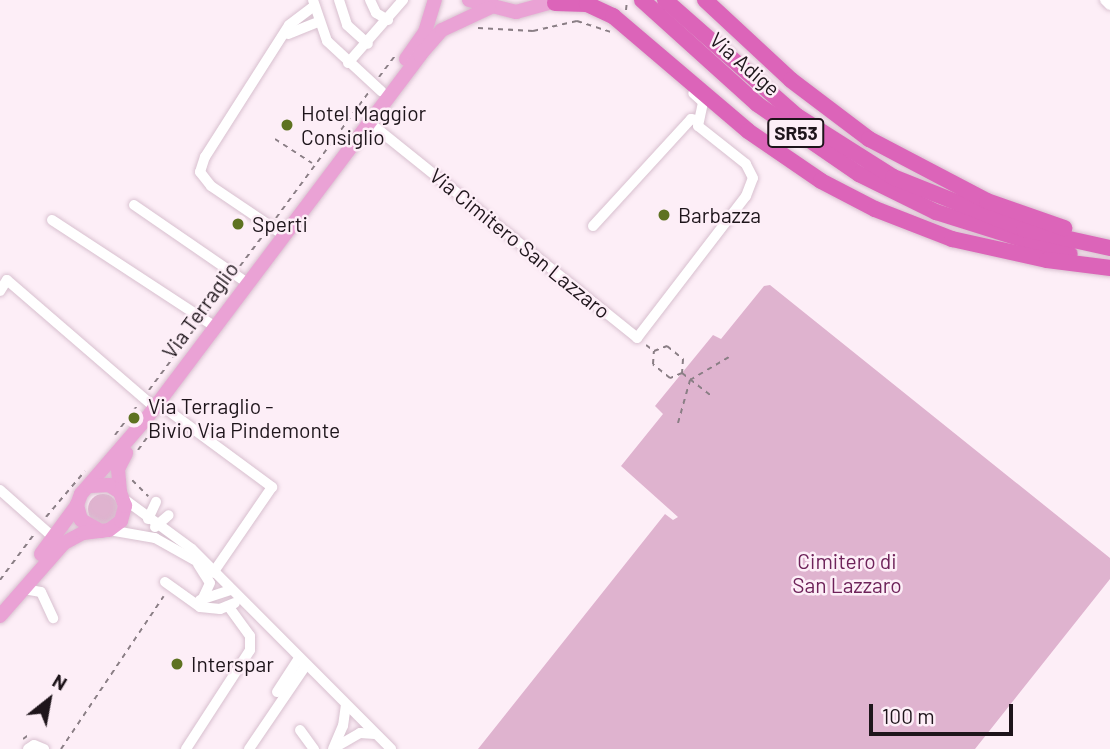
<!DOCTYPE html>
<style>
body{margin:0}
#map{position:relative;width:1110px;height:749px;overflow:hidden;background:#fdeef7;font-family:Barlow,sans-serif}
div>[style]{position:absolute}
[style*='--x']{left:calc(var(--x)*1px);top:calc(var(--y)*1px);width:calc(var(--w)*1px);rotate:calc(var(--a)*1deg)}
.green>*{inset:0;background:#dfb3cf}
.round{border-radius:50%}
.path>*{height:2px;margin-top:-1px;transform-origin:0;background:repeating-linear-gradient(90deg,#8a7e85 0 5px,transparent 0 10px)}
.roads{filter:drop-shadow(0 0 2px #d8c0cf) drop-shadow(0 0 2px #d8c0cf)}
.minor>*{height:10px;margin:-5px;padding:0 5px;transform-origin:5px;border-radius:5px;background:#fff}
.major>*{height:14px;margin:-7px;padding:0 7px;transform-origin:7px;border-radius:7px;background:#eaa2d5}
.highway>*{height:16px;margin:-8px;padding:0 8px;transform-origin:8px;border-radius:8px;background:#dc64b9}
.dots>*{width:19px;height:19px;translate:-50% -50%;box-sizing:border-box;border:4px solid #fdeef7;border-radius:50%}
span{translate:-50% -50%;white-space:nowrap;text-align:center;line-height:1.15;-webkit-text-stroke:5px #fdeef7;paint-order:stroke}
.shield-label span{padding:2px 5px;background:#fdeef7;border:2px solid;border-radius:5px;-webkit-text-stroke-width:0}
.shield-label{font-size:19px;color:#1e151b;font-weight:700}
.street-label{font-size:21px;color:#1e151b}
.poi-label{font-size:21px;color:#1e151b}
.left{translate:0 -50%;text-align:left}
.park-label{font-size:21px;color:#6e235a}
.north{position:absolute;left:14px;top:665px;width:70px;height:70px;-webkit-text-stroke:5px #fdeef7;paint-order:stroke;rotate:31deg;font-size:19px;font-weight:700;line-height:28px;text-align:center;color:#1e151b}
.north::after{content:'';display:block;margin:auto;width:24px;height:32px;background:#1e151b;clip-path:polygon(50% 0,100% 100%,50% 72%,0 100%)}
.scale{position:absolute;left:869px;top:704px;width:144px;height:32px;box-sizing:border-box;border:4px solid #1e151b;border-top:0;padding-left:9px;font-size:21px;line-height:24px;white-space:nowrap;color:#1e151b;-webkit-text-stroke:5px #fdeef7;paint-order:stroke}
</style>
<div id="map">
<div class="green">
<i style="clip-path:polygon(770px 285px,1110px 558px,1110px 579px,975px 749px,478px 749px,665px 514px,673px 520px,678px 517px,621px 466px,663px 414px,655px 406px,713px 335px,721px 339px,764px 286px)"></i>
<i class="round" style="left:88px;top:494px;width:30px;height:30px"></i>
</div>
<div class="path">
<i style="--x:626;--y:10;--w:10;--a:-84"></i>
<i style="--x:478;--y:28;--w:55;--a:3.1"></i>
<i style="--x:533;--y:31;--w:45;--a:-12.8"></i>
<i style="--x:577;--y:21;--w:36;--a:18"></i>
<i style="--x:379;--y:77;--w:26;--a:-53"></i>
<i style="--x:275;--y:139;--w:44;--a:33"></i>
<i style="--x:276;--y:218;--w:155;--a:-53.6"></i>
<i style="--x:240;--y:266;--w:40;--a:-53"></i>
<i style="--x:208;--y:311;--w:36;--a:-54"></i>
<i style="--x:646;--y:345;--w:10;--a:37"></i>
<i style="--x:654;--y:351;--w:14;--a:-21"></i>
<i style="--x:667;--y:346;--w:21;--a:39"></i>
<i style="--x:683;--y:359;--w:14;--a:94"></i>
<i style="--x:682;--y:373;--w:13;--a:157"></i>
<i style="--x:670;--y:378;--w:22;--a:-141"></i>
<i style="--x:653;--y:364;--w:13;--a:-86"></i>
<i style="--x:682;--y:373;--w:37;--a:38"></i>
<i style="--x:149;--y:390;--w:79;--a:-53.3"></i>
<i style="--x:678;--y:423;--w:45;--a:-74.4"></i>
<i style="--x:690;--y:380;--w:45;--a:-30.5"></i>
<i style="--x:115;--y:435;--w:36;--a:-53"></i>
<i style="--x:138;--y:450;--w:19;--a:-54"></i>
<i style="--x:132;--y:480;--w:23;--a:45"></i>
<i style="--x:46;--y:517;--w:60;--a:-49.7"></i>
<i style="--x:0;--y:580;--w:59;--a:-53.3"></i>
<i style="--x:23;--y:739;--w:9;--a:-36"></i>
<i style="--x:61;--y:749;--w:184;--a:-56.1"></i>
</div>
<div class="roads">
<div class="minor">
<i style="--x:313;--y:0;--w:43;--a:71.1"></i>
<i style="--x:327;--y:41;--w:74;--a:42.8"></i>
<i style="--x:339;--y:0;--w:26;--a:72"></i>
<i style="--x:347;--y:25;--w:28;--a:42"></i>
<i style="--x:370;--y:0;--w:14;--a:65"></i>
<i style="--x:376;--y:13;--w:14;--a:30"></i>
<i style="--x:1105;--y:0;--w:7;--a:45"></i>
<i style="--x:288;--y:34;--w:32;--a:-22"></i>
<i style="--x:348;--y:63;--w:84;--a:-48.9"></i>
<i style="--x:370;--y:123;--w:343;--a:38.8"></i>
<i style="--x:637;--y:338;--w:179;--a:-52.5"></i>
<i style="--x:746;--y:196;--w:19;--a:-69"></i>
<i style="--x:753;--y:178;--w:16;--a:-117"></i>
<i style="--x:746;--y:164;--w:61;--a:-141.6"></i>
<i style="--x:698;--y:126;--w:25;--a:-78"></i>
<i style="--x:703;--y:102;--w:13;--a:-138"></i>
<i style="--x:134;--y:205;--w:136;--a:34.5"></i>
<i style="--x:52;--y:220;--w:194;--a:33.2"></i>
<i style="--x:593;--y:226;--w:145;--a:-47.5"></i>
<i style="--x:691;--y:119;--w:5;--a:11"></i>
<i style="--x:282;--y:234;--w:86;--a:-145.9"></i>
<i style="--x:211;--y:186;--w:18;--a:-128"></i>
<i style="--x:200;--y:172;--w:16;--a:-72"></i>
<i style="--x:205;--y:157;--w:156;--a:-57.5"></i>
<i style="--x:289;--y:25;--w:31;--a:-37"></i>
<i style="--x:0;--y:291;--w:13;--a:-58"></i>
<i style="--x:7;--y:280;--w:194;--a:40.8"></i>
<i style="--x:158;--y:403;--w:142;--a:36.4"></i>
<i style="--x:272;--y:487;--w:104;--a:124.5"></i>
<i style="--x:0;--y:490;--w:72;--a:41.6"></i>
<i style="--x:124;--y:499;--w:84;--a:36.3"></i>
<i style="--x:192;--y:549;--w:282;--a:45.1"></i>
<i style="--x:148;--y:519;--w:19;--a:-65"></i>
<i style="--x:155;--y:527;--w:18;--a:-41"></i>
<i style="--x:109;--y:530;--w:47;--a:9.9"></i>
<i style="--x:155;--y:538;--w:47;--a:29.3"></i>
<i style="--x:198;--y:564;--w:22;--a:58"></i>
<i style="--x:210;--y:583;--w:19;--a:115"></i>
<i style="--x:165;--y:582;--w:43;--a:35.5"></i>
<i style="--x:200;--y:607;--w:20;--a:6"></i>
<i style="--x:220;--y:609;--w:16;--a:-22"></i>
<i style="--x:24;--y:589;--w:17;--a:10"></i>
<i style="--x:41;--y:592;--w:29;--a:65"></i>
<i style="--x:200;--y:600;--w:32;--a:-18"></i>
<i style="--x:277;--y:692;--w:40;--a:-57.1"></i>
<i style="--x:300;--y:730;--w:24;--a:54"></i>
<i style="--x:334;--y:748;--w:30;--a:-30"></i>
<i style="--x:360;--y:733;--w:15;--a:4"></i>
<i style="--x:28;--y:749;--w:7;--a:-34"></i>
<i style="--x:34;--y:745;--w:11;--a:22"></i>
<i style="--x:186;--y:749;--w:118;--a:-57.1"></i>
<i style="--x:250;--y:650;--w:14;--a:-90"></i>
<i style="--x:250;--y:636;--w:37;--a:-126"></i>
<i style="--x:249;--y:749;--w:102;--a:-55.8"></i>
<i style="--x:333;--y:749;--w:25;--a:-67"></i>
<i style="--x:343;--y:726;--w:21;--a:-82"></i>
</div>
<div class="major">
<i style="--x:469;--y:0;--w:49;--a:14.3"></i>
<i style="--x:516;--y:12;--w:46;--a:-15.3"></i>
<i style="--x:406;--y:59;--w:33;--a:-55"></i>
<i style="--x:425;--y:32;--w:34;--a:-73"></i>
<i style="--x:120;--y:492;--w:23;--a:-95"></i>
<i style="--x:118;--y:469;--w:18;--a:-63"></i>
<i style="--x:101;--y:531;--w:23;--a:-151"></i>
<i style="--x:81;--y:520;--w:16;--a:-105"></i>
<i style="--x:77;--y:505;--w:12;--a:-70"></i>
<i style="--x:81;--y:494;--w:99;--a:-49.1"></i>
<i style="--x:146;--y:419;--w:456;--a:-53"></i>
<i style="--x:420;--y:55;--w:33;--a:-49"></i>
<i style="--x:442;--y:30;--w:52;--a:-25.1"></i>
<i style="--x:41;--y:554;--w:61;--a:-53.7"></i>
<i style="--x:0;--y:616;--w:97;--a:-48.8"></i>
<i style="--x:64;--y:543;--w:21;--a:-28"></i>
<i style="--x:83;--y:533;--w:26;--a:-7"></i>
<i style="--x:109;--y:530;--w:15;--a:-37"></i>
<i style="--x:121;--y:521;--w:16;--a:-75"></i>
<i style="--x:125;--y:506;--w:15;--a:-110"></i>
<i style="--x:120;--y:492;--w:13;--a:-148"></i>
<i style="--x:109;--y:485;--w:19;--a:177"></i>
</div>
<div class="highway">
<i style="--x:642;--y:0;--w:155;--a:42.1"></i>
<i style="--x:757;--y:104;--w:124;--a:34.5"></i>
<i style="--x:859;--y:174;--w:86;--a:26.3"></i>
<i style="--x:936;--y:212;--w:140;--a:17.4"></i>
<i style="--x:665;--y:0;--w:176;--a:41.3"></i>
<i style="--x:797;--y:116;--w:114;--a:32.4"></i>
<i style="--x:893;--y:177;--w:141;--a:21.7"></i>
<i style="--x:1024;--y:229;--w:88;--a:12.5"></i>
<i style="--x:705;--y:0;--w:117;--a:42.9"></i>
<i style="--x:791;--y:80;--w:98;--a:37.1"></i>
<i style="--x:869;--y:139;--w:133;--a:27.7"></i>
<i style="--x:987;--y:201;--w:82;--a:19.3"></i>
<i style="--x:555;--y:3;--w:32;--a:2"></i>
<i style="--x:587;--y:4;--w:29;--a:25"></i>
<i style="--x:613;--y:16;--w:177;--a:40.4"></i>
<i style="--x:748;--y:131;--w:88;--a:34.4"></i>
<i style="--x:821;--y:181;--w:61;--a:27.4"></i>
<i style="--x:875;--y:209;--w:83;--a:21.3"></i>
<i style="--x:952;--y:239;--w:97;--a:12.5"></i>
<i style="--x:1047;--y:260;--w:64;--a:7.2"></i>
</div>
</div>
<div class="dots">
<i style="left:287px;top:125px;background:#5e7221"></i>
<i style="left:664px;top:215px;background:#5e7221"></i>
<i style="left:238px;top:224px;background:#5e7221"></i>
<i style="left:134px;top:418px;background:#5e7221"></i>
<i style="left:177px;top:664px;background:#5e7221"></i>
</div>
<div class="shield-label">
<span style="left:796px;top:133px">SR53</span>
</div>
<div class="street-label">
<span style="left:745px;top:64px;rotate:41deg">Via Adige</span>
<span style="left:520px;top:243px;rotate:39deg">Via Cimitero San Lazzaro</span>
<span style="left:200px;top:310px;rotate:-54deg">Via Terraglio</span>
</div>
<div class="poi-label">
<span class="left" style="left:301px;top:125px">Hotel Maggior<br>Consiglio</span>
<span class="left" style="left:678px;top:215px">Barbazza</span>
<span class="left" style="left:252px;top:224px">Sperti</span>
<span class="left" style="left:148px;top:418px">Via Terraglio -<br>Bivio Via Pindemonte</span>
<span class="left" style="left:191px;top:664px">Interspar</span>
</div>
<div class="park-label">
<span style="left:847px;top:573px">Cimitero di<br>San Lazzaro</span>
</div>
<div class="north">N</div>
<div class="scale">100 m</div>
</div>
